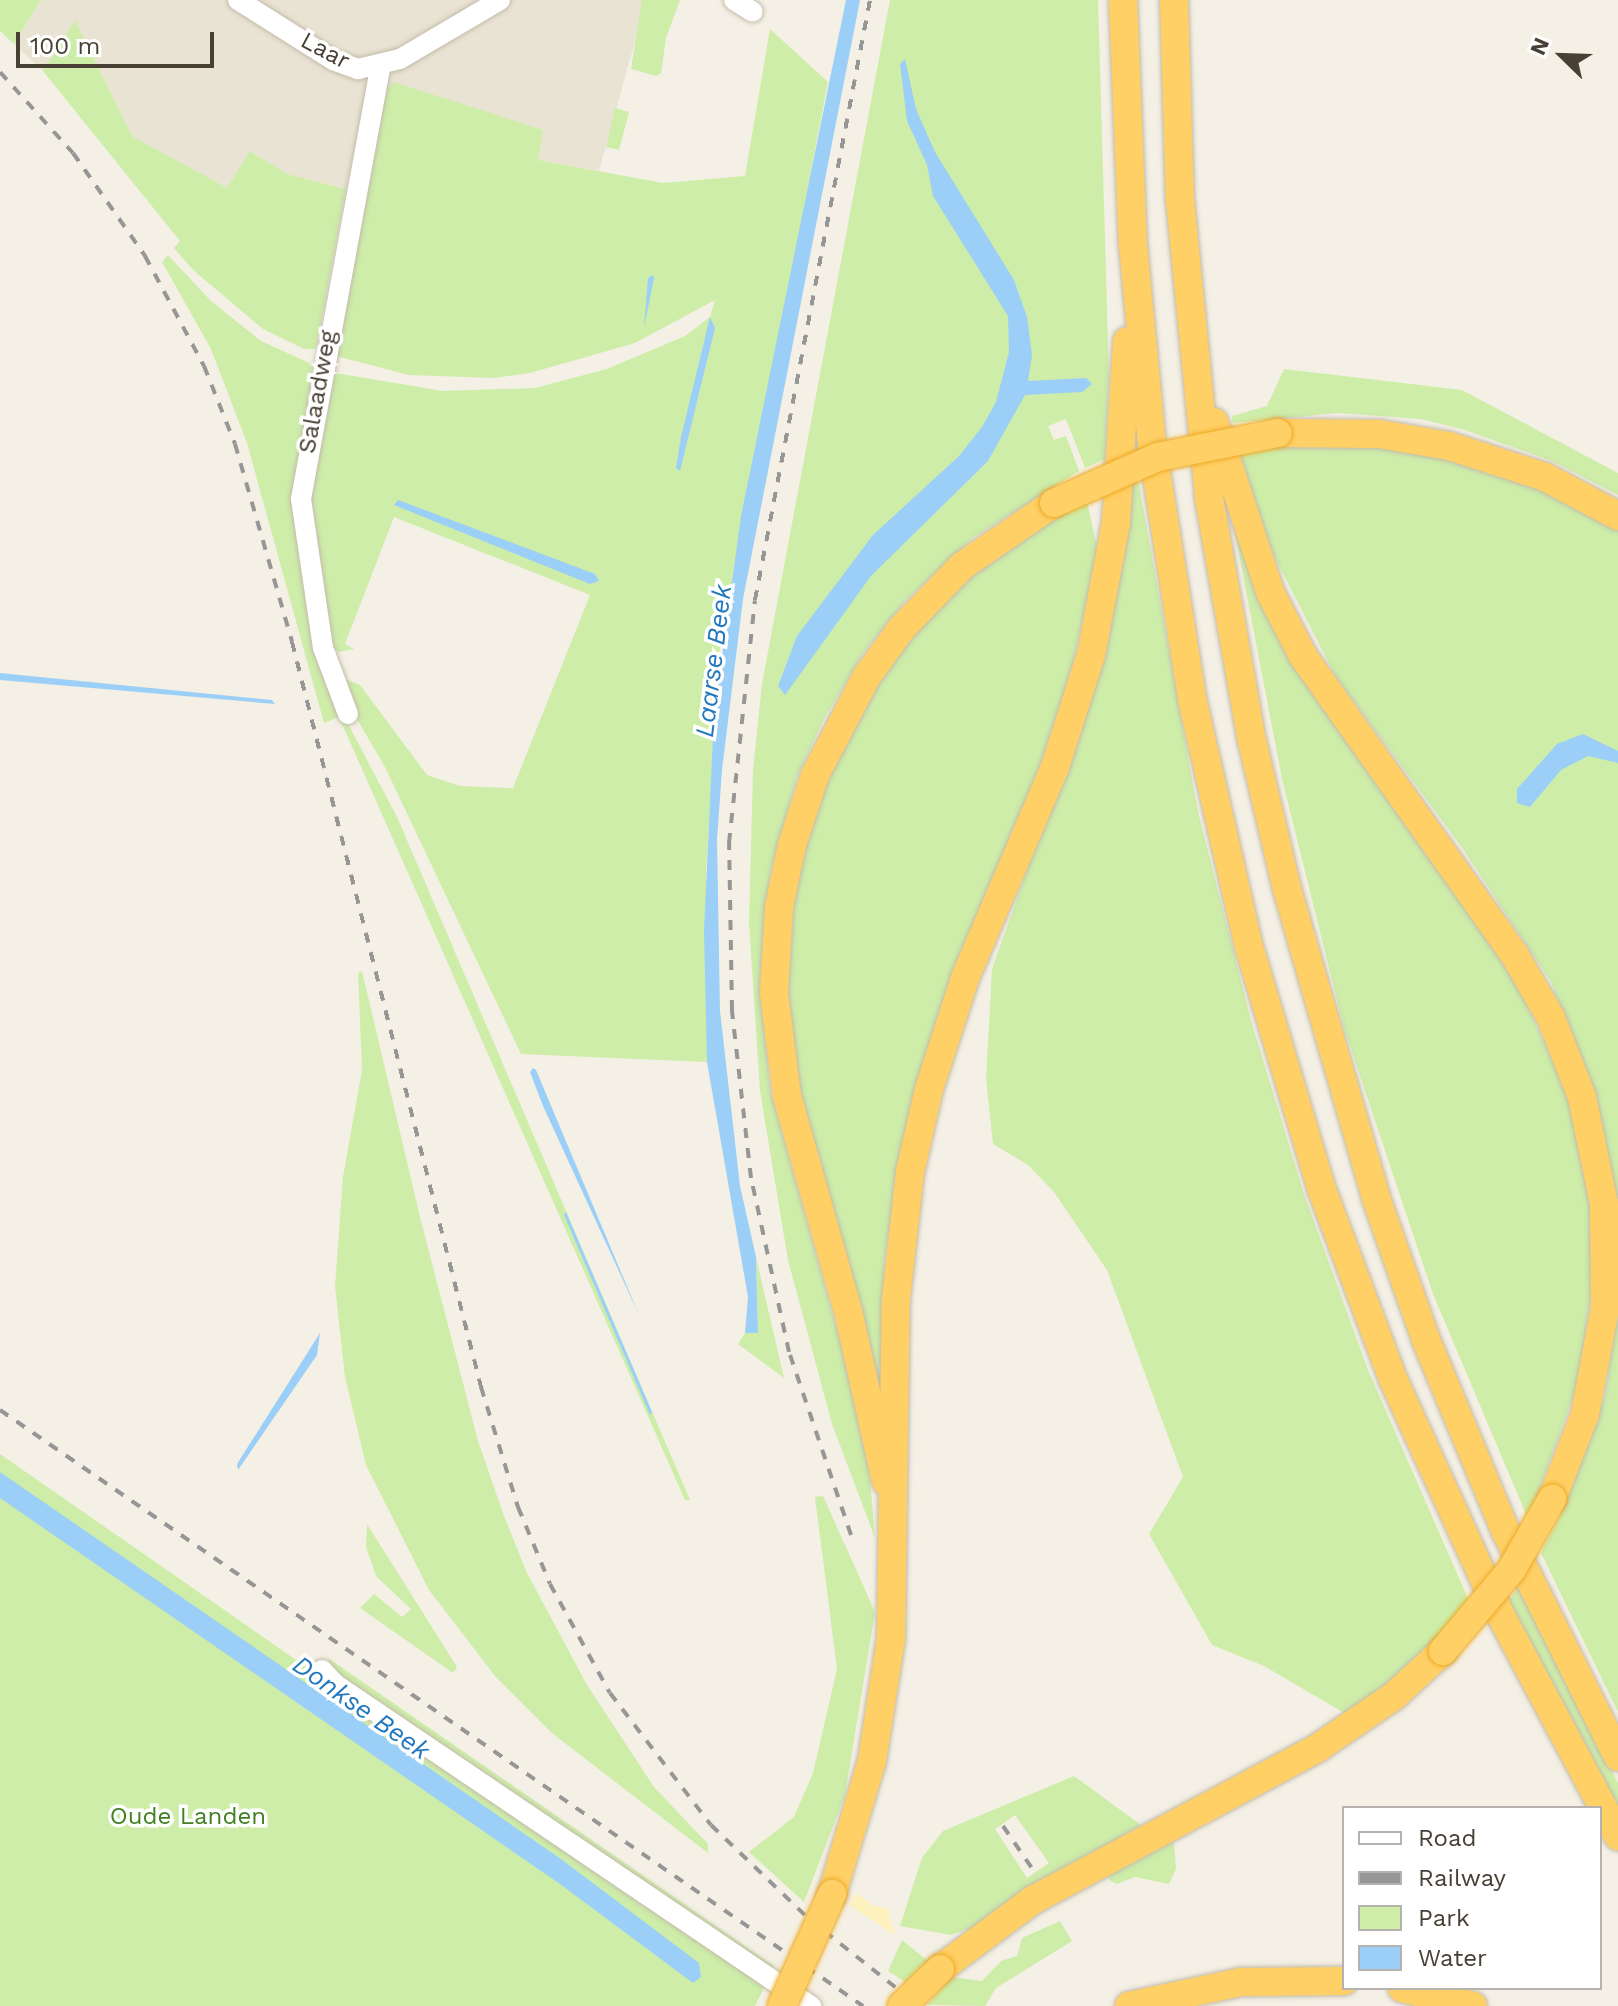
<!DOCTYPE html>
<style>
body{margin:0}
#map{position:relative;width:1618px;height:2006px;overflow:hidden;background:#f4f0e5;font-family:"Work Sans",sans-serif}
div>[style]{position:absolute}
[style*='--x']{left:calc(var(--x)*1px);top:calc(var(--y)*1px);width:calc(var(--w)*1px);rotate:calc(var(--a)*1deg)}
.residential>*{inset:0;background:#e9e3d3}
.green>*{inset:0;background:#cdeda9}
.sand>*{inset:0;background:#fdf1bd}
.water>*{inset:0;background:#9bcff8}
.roads{filter:drop-shadow(0 0 2px #c4bbaa) drop-shadow(0 0 2px #c4bbaa)}
.minor>*{height:20px;margin:-10px;padding:0 10px;transform-origin:10px;border-radius:10px;background:#fff}
.highway>*{height:28px;margin:-14px;padding:0 14px;transform-origin:14px;border-radius:14px;background:#ffd066}
.rail>*{height:4px;margin-top:-2px;transform-origin:0;background:repeating-linear-gradient(90deg,#969696 0 10px,transparent 0 20px)}
.bridges{filter:drop-shadow(0 0 2px #edaa26) drop-shadow(0 0 2px #edaa26)}
.highway-bridge>*{height:28px;margin:-14px;padding:0 14px;transform-origin:14px;border-radius:14px;background:#ffd066}
span{translate:-50% -50%;white-space:nowrap;text-align:center;line-height:1.15;-webkit-text-stroke:7px #fff;paint-order:stroke}
.street-label{font-size:24px;color:#484034}
.park-label{font-size:24px;color:#428021}
.water-label{font-size:26px;color:#2278bf;font-style:italic}
.legend{position:absolute;left:1342px;top:1806px;width:260px;height:184px;box-sizing:border-box;background:#fff;border:2px solid #b6b3ae;margin:0;padding:10px 14px;list-style:none;font-size:24px;color:#484034}
.legend li{display:flex;align-items:center;gap:16px;height:40px}
.legend b{width:40px;border:2px solid #b6b3ae}
.north{position:absolute;left:1522px;top:16px;width:80px;height:80px;-webkit-text-stroke:6px #fff;paint-order:stroke;rotate:293deg;font-size:22px;font-weight:700;line-height:32px;text-align:center;color:#484034}
.north::after{content:'';display:block;margin:auto;width:28px;height:36px;background:#484034;clip-path:polygon(50% 0,100% 100%,50% 72%,0 100%)}
.scale{position:absolute;left:16px;top:32px;width:198px;height:36px;box-sizing:border-box;border:4px solid #484034;border-top:0;padding-left:10px;font-size:24px;line-height:28px;white-space:nowrap;color:#484034;-webkit-text-stroke:6px #fff;paint-order:stroke}
</style>
<div id="map">
<div class="residential">
<i style="clip-path:polygon(41px 0,642px 0,642px 16px,599px 171px,538px 160px,542px 130px,394px 83px,368px 100px,346px 189px,287px 174px,250px 151px,227px 189px,132px 136px,75px 20px,43px 71px,14px 44px)"></i>
</div>
<div class="green">
<i style="clip-path:polygon(0 0,41px 0,14px 44px,0 31px)"></i>
<i style="clip-path:polygon(642px 0,680px 0,666px 38px,661px 73px,656px 76px,631px 69px)"></i>
<i style="clip-path:polygon(890px 0,1098px 0,1109px 377px,1105px 459px,1085px 468px,1066px 419px,1048px 426px,1054px 440px,1066px 436px,1079px 471px,973px 538px,906px 600px,864px 652px,824px 719px,797px 777px,770px 874px,760px 985px,770px 1090px,845px 1359px,869px 1468px,875px 1538px,832px 1424px,788px 1260px,760px 1091px,749px 923px,753px 770px,762px 684px)"></i>
<i style="clip-path:polygon(75px 20px,132px 136px,227px 188px,250px 151px,287px 174px,346px 189px,316px 349px,304px 349px,263px 329px,193px 270px,174px 248px,180px 241px,43px 71px)"></i>
<i style="clip-path:polygon(770px 29px,828px 82px,720px 648px,706px 872px,707px 1062px,521px 1054px,385px 767px,351px 709px,343px 678px,360px 685px,427px 775px,460px 786px,513px 788px,590px 595px,394px 517px,345px 644px,354px 649px,338px 652px,331px 644px,305px 517px,329px 372px,443px 391px,535px 388px,607px 369px,685px 336px,710px 317px,715px 300px,635px 343px,530px 373px,494px 378px,409px 375px,336px 356px,348px 253px,387px 88px,394px 82px,543px 130px,538px 160px,663px 183px,745px 176px)"></i>
<i style="clip-path:polygon(615px 108px,629px 112px,619px 150px,606px 147px)"></i>
<i style="clip-path:polygon(168px 255px,211px 301px,261px 341px,316px 366px,297px 482px,337px 703px,397px 817px,690px 1500px,685px 1500px,339px 717px,324px 723px,247px 443px,211px 349px,162px 262px)"></i>
<i style="clip-path:polygon(1284px 369px,1462px 390px,1618px 473px,1618px 495px,1552px 461px,1462px 429px,1420px 419px,1338px 413px,1233px 423px,1232px 416px,1267px 406px)"></i>
<i style="clip-path:polygon(1284px 446px,1418px 448px,1547px 489px,1618px 529px,1618px 1210px,1598px 1108px,1551px 982px,1463px 849px,1336px 677px,1271px 550px,1239px 451px)"></i>
<i style="clip-path:polygon(1138px 479px,1198px 812px,1252px 1024px,1304px 1194px,1368px 1370px,1470px 1603px,1391px 1684px,1348px 1715px,1264px 1666px,1212px 1645px,1149px 1534px,1183px 1477px,1107px 1270px,1054px 1192px,1028px 1165px,993px 1144px,986px 1079px,992px 969px,1042px 828px,1130px 482px)"></i>
<i style="clip-path:polygon(1087px 501px,1098px 552px,1070px 675px,1040px 765px,940px 1008px,905px 1132px,884px 1261px,884px 1416px,798px 1096px,787px 1004px,796px 880px,819px 795px,885px 669px,938px 605px,1015px 539px)"></i>
<i style="clip-path:polygon(1234px 528px,1261px 593px,1518px 985px,1570px 1100px,1591px 1201px,1595px 1264px,1579px 1382px,1528px 1519px,1433px 1294px,1344px 1028px,1282px 779px)"></i>
<i style="clip-path:polygon(362px 971px,420px 1217px,478px 1441px,504px 1516px,527px 1573px,587px 1685px,654px 1787px,708px 1844px,708px 1853px,553px 1734px,495px 1676px,429px 1590px,366px 1465px,345px 1377px,335px 1286px,343px 1177px,362px 1070px,358px 973px)"></i>
<i style="clip-path:polygon(756px 1257px,784px 1378px,738px 1344px,745px 1333px,758px 1333px)"></i>
<i style="clip-path:polygon(1618px 1309px,1618px 1712px,1541px 1553px,1563px 1510px,1605px 1396px)"></i>
<i style="clip-path:polygon(0 1454px,765px 1986px,755px 2006px,0 2006px)"></i>
<i style="clip-path:polygon(823px 1496px,875px 1612px,845px 1795px,804px 1902px,749px 1852px,794px 1817px,813px 1773px,837px 1669px,815px 1497px)"></i>
<i style="clip-path:polygon(367px 1524px,457px 1667px,453px 1673px,360px 1608px,374px 1594px,402px 1617px,411px 1609px,376px 1576px,366px 1547px)"></i>
<i style="clip-path:polygon(1520px 1585px,1618px 1783px,1618px 1813px,1507px 1604px)"></i>
<i style="clip-path:polygon(328px 1658px,774px 1966px,772px 1971px,331px 1670px)"></i>
<i style="clip-path:polygon(evenodd,1074px 1776px,1141px 1825px,975px 1927px,951px 1935px,900px 1926px,922px 1858px,943px 1831px,1074px 1776px,1015px 1815px,1049px 1863px,1027px 1878px,995px 1829px,1015px 1815px)"></i>
<i style="clip-path:polygon(1174px 1842px,1176px 1869px,1169px 1884px,1135px 1877px,1117px 1884px,1109px 1880px,1110px 1873px)"></i>
<i style="clip-path:polygon(1060px 1921px,1072px 1941px,996px 1988px,985px 2006px,927px 2005px,952px 1977px,982px 1981px,1001px 1961px,1017px 1956px,1022px 1938px)"></i>
<i style="clip-path:polygon(902px 1940px,928px 1961px,905px 1982px,888px 1971px)"></i>
</div>
<div class="sand">
<i style="clip-path:polygon(857px 1893px,872px 1905px,888px 1909px,895px 1935px,849px 1905px)"></i>
</div>
<div class="water">
<i style="clip-path:polygon(846px 0,860px 0,743px 599px,722px 770px,717px 839px,720px 1011px,740px 1186px,756px 1257px,758px 1333px,745px 1333px,748px 1297px,707px 1062px,704px 931px,714px 715px,741px 516px)"></i>
<i style="clip-path:polygon(905px 59px,916px 109px,935px 152px,1014px 280px,1027px 317px,1032px 355px,1028px 381px,1086px 378px,1092px 384px,1082px 392px,1025px 395px,988px 461px,871px 576px,785px 695px,778px 686px,797px 636px,873px 535px,959px 456px,982px 427px,996px 402px,1009px 352px,1008px 316px,933px 196px,927px 165px,907px 121px,900px 64px)"></i>
<i style="clip-path:polygon(653px 275px,654px 278px,644px 328px,648px 278px)"></i>
<i style="clip-path:polygon(710px 317px,715px 328px,680px 471px,676px 468px,681px 437px)"></i>
<i style="clip-path:polygon(398px 500px,595px 574px,599px 581px,590px 584px,394px 505px)"></i>
<i style="clip-path:polygon(0 673px,272px 700px,275px 704px,0 680px)"></i>
<i style="clip-path:polygon(1583px 734px,1618px 751px,1618px 763px,1588px 756px,1561px 770px,1530px 807px,1517px 803px,1517px 789px,1557px 744px)"></i>
<i style="clip-path:polygon(533px 1068px,536px 1070px,639px 1315px,543px 1106px,530px 1072px)"></i>
<i style="clip-path:polygon(566px 1212px,652px 1412px,650px 1415px,564px 1215px)"></i>
<i style="clip-path:polygon(320px 1333px,317px 1355px,238px 1470px,237px 1464px)"></i>
<i style="clip-path:polygon(0 1472px,561px 1859px,699px 1963px,701px 1977px,693px 1983px,560px 1884px,0 1498px)"></i>
</div>
<div class="roads">
<div class="minor">
<i style="--x:238;--y:0;--w:112;--a:32.3"></i>
<i style="--x:333;--y:60;--w:27;--a:20"></i>
<i style="--x:358;--y:69;--w:43;--a:-13.4"></i>
<i style="--x:400;--y:59;--w:116;--a:-30.5"></i>
<i style="--x:734;--y:0;--w:22;--a:32"></i>
<i style="--x:348;--y:714;--w:71;--a:-110.7"></i>
<i style="--x:323;--y:648;--w:151;--a:-98.4"></i>
<i style="--x:301;--y:499;--w:438;--a:-79.6"></i>
<i style="--x:322;--y:1670;--w:19;--a:47"></i>
<i style="--x:335;--y:1684;--w:575;--a:34.08"></i>
</div>
<div class="highway">
<i style="--x:1123;--y:0;--w:245;--a:87.7"></i>
<i style="--x:1133;--y:245;--w:201;--a:84.6"></i>
<i style="--x:1152;--y:445;--w:261;--a:81"></i>
<i style="--x:1193;--y:703;--w:250;--a:77.1"></i>
<i style="--x:1249;--y:947;--w:254;--a:73.3"></i>
<i style="--x:1322;--y:1190;--w:202;--a:69.4"></i>
<i style="--x:1393;--y:1379;--w:256;--a:65.5"></i>
<i style="--x:1499;--y:1612;--w:254;--a:62"></i>
<i style="--x:1174;--y:0;--w:200;--a:88.3"></i>
<i style="--x:1180;--y:200;--w:299;--a:84.4"></i>
<i style="--x:1209;--y:498;--w:247;--a:80"></i>
<i style="--x:1252;--y:741;--w:152;--a:76.7"></i>
<i style="--x:1287;--y:889;--w:322;--a:73.9"></i>
<i style="--x:1376;--y:1198;--w:151;--a:70.6"></i>
<i style="--x:1426;--y:1340;--w:208;--a:67.4"></i>
<i style="--x:1506;--y:1532;--w:251;--a:63.5"></i>
<i style="--x:1214;--y:422;--w:181;--a:71.7"></i>
<i style="--x:1271;--y:594;--w:70;--a:62.7"></i>
<i style="--x:1303;--y:656;--w:365;--a:54.7"></i>
<i style="--x:1514;--y:954;--w:74;--a:60"></i>
<i style="--x:1551;--y:1018;--w:85;--a:68.6"></i>
<i style="--x:1582;--y:1097;--w:109;--a:78.4"></i>
<i style="--x:1604;--y:1204;--w:104;--a:89.4"></i>
<i style="--x:1605;--y:1308;--w:108;--a:100.7"></i>
<i style="--x:1585;--y:1414;--w:91;--a:111.2"></i>
<i style="--x:1278;--y:433;--w:101;--a:0.6"></i>
<i style="--x:1379;--y:434;--w:71;--a:9.7"></i>
<i style="--x:1449;--y:446;--w:101;--a:17.9"></i>
<i style="--x:1545;--y:477;--w:83;--a:28.1"></i>
<i style="--x:886;--y:1481;--w:170;--a:-102.6"></i>
<i style="--x:849;--y:1315;--w:228;--a:-105.8"></i>
<i style="--x:787;--y:1096;--w:104;--a:-97.2"></i>
<i style="--x:774;--y:993;--w:86;--a:-86.7"></i>
<i style="--x:779;--y:907;--w:63;--a:-78.2"></i>
<i style="--x:792;--y:845;--w:74;--a:-71.8"></i>
<i style="--x:815;--y:775;--w:112;--a:-62.3"></i>
<i style="--x:867;--y:676;--w:59;--a:-53.9"></i>
<i style="--x:902;--y:628;--w:86;--a:-45.9"></i>
<i style="--x:962;--y:566;--w:112;--a:-34.4"></i>
<i style="--x:832;--y:1894;--w:139;--a:-73.3"></i>
<i style="--x:872;--y:1761;--w:124;--a:-81.2"></i>
<i style="--x:891;--y:1638;--w:339;--a:-89.2"></i>
<i style="--x:896;--y:1299;--w:128;--a:-83.7"></i>
<i style="--x:910;--y:1172;--w:85;--a:-77.1"></i>
<i style="--x:929;--y:1089;--w:117;--a:-72"></i>
<i style="--x:965;--y:978;--w:229;--a:-66.9"></i>
<i style="--x:1055;--y:767;--w:118;--a:-72.2"></i>
<i style="--x:1091;--y:655;--w:134;--a:-79.3"></i>
<i style="--x:1116;--y:523;--w:182;--a:-86.5"></i>
<i style="--x:940;--y:1969;--w:116;--a:-36.6"></i>
<i style="--x:1033;--y:1900;--w:324;--a:-28.1"></i>
<i style="--x:1319;--y:1747;--w:91;--a:-34.2"></i>
<i style="--x:1394;--y:1696;--w:67;--a:-42.6"></i>
<i style="--x:1402;--y:1988;--w:73;--a:14.2"></i>
<i style="--x:1129;--y:2006;--w:115;--a:-12.1"></i>
<i style="--x:1241;--y:1982;--w:103;--a:-0.6"></i>
</div>
</div>
<div class="rail">
<i style="--x:0;--y:72;--w:109;--a:48"></i>
<i style="--x:73;--y:153;--w:126;--a:55"></i>
<i style="--x:145;--y:256;--w:125;--a:61.8"></i>
<i style="--x:204;--y:366;--w:84;--a:68.3"></i>
<i style="--x:235;--y:444;--w:206;--a:73.9"></i>
<i style="--x:292;--y:642;--w:769;--a:75.76"></i>
<i style="--x:481;--y:1387;--w:126;--a:72.9"></i>
<i style="--x:518;--y:1507;--w:83;--a:67.4"></i>
<i style="--x:550;--y:1584;--w:124;--a:61.2"></i>
<i style="--x:610;--y:1693;--w:166;--a:52.6"></i>
<i style="--x:711;--y:1825;--w:136;--a:43.8"></i>
<i style="--x:809;--y:1919;--w:140;--a:38.3"></i>
<i style="--x:0;--y:1410;--w:1049;--a:34.63"></i>
<i style="--x:851;--y:1535;--w:193;--a:-108.7"></i>
<i style="--x:789;--y:1352;--w:178;--a:-102.3"></i>
<i style="--x:751;--y:1178;--w:169;--a:-96.5"></i>
<i style="--x:732;--y:1010;--w:167;--a:-91"></i>
<i style="--x:729;--y:843;--w:244;--a:-83.9"></i>
<i style="--x:755;--y:600;--w:611;--a:-79.15"></i>
<i style="--x:1003;--y:1826;--w:58;--a:55.5"></i>
</div>
<div class="bridges">
<div class="highway-bridge">
<i style="--x:1054;--y:503;--w:114;--a:-23.9"></i>
<i style="--x:1158;--y:457;--w:122;--a:-11.3"></i>
<i style="--x:1443;--y:1651;--w:107;--a:-49.9"></i>
<i style="--x:1512;--y:1569;--w:81;--a:-60.3"></i>
<i style="--x:782;--y:2006;--w:123;--a:-65.9"></i>
<i style="--x:902;--y:2006;--w:53;--a:-44.2"></i>
</div>
</div>
<div class="street-label">
<span style="left:325px;top:51px;rotate:28deg">Laar</span>
<span style="left:318px;top:392px;rotate:-80deg">Salaadweg</span>
</div>
<div class="park-label">
<span style="left:188px;top:1817px">Oude Landen</span>
</div>
<div class="water-label">
<span style="left:714px;top:661px;rotate:-83deg">Laarse Beek</span>
<span style="left:361px;top:1708px;rotate:35deg">Donkse Beek</span>
</div>
<ul class="legend">
<li><b style="height:10px;background:#fff"></b>Road</li>
<li><b style="height:10px;background:#969696"></b>Railway</li>
<li><b style="height:22px;background:#cdeda9"></b>Park</li>
<li><b style="height:22px;background:#9bcff8"></b>Water</li>
</ul>
<div class="north">N</div>
<div class="scale">100 m</div>
</div>
